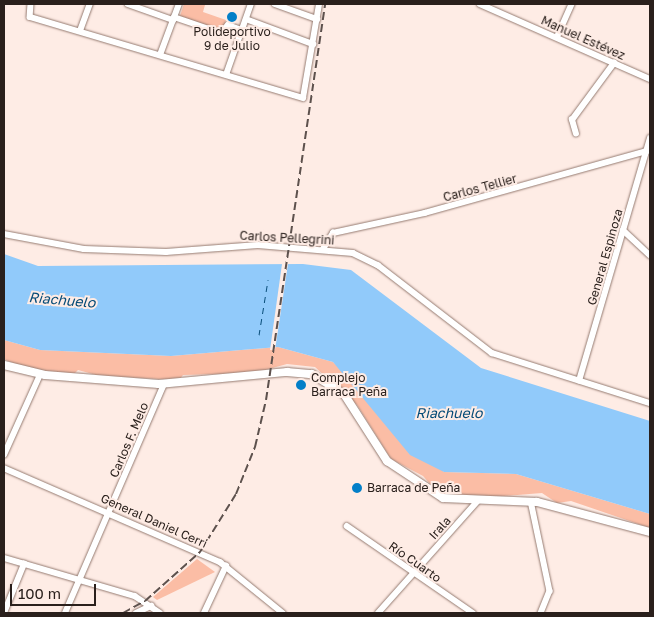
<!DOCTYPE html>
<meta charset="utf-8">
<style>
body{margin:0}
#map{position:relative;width:654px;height:617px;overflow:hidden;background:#feece5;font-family:"Golos Text",sans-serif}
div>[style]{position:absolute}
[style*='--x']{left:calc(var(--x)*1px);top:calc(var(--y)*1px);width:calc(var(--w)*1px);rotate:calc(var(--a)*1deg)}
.green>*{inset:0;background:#fbbda5}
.water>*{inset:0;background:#91cafa}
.pier>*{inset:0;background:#feece5}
.ferry>*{height:1px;margin-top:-0.5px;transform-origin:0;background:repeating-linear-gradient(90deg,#064b77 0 6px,transparent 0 11px)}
.roads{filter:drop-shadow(0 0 1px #957b71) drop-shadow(0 0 1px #957b71)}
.street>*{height:5.5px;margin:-2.75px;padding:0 2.75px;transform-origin:2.75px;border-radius:2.75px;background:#fff}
.secondary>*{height:8px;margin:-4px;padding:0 4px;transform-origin:4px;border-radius:4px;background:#fff}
.rail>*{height:2px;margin-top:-1px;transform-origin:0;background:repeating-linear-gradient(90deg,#5d514d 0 8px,transparent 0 12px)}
.dots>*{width:14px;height:14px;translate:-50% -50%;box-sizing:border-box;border:2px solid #feece5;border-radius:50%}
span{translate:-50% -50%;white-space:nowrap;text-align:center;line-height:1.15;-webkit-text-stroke:4px #feece5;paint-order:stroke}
.poi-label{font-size:12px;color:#2a201c}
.left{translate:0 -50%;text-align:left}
.street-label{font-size:12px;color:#2a201c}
.water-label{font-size:14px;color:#064b77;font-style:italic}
.frame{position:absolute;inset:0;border:5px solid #2a201c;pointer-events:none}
.scale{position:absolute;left:10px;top:584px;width:86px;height:22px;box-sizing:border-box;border:2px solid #2a201c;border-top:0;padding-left:6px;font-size:15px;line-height:18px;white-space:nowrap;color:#2a201c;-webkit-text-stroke:4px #feece5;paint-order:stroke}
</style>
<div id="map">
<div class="green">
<i style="clip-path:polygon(184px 4px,205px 5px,203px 12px,226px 20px,222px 31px,180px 16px)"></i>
<i style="clip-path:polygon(4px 340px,40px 350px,171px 356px,278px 347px,333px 362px,444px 472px,516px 474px,650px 514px,650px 528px,571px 501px,557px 503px,542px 493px,466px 499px,438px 493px,423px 476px,391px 459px,357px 405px,315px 367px,287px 364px,254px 373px,183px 375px,179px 380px,100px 376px,78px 370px,74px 374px,26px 369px,4px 359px)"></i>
<i style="clip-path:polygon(197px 559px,215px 572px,157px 600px,153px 597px)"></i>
</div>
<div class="water">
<i style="clip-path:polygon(4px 254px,38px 266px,303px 264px,351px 270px,481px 368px,650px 421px,650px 514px,516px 474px,444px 472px,410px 455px,333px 362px,278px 347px,171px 356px,40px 350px,4px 340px)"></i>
</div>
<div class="pier">
<i style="clip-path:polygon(282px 264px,288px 264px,275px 350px,270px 350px)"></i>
</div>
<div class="ferry">
<i style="--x:259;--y:335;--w:56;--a:-80.7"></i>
</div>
<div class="roads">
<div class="street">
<i style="--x:31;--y:4;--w:13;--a:94"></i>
<i style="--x:30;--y:17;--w:285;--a:16.5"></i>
<i style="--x:303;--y:98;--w:95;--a:-80.3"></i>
<i style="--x:128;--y:4;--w:48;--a:19.6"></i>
<i style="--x:275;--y:4;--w:45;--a:19.7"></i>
<i style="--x:480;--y:4;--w:186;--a:23.8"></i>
<i style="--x:174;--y:17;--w:50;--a:18.8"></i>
<i style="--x:221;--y:33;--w:11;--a:-49"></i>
<i style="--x:228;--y:25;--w:15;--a:20"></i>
<i style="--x:246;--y:19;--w:72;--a:20.5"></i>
<i style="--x:80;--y:31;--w:29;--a:-70"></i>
<i style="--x:557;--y:37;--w:36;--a:-66"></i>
<i style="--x:160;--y:55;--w:54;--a:-69.6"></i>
<i style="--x:226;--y:75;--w:75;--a:-70.6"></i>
<i style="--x:576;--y:134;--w:15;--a:-106"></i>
<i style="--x:572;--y:120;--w:71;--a:-53.6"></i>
<i style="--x:623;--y:230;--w:37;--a:43"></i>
<i style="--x:4;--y:234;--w:81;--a:10.6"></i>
<i style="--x:84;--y:249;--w:82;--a:2.1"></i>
<i style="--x:166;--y:252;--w:92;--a:-4.4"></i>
<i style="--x:258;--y:245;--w:95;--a:4.8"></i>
<i style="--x:353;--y:253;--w:28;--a:26"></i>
<i style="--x:378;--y:265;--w:144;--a:37.7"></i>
<i style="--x:492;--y:353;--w:166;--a:17.6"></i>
<i style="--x:323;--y:249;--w:19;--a:-58"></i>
<i style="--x:333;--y:233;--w:94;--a:-12.3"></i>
<i style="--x:425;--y:213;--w:234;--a:-15.6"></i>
<i style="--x:579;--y:381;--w:253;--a:-73.7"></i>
<i style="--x:4;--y:455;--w:88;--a:-65.8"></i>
<i style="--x:4;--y:468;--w:236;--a:23.5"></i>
<i style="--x:220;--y:562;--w:81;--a:39"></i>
<i style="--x:531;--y:501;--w:92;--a:78.1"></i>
<i style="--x:550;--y:591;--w:24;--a:112"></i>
<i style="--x:347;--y:526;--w:153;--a:34.6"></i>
<i style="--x:4;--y:558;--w:136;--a:16.2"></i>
<i style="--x:135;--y:596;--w:30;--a:34"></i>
<i style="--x:4;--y:613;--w:53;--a:-67.8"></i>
<i style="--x:65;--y:613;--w:249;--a:-66.6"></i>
<i style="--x:136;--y:613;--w:17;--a:-25"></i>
<i style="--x:204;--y:613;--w:52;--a:-64.9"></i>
<i style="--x:378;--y:613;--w:149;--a:-48.3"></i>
</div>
<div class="secondary">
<i style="--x:4;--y:365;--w:42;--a:13.7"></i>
<i style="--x:45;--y:375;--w:114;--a:4.5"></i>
<i style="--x:159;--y:384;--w:129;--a:-5.4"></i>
<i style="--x:287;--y:372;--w:25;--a:5"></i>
<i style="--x:312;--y:374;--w:38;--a:32"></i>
<i style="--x:344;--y:394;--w:80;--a:57.3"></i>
<i style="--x:387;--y:461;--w:67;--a:33.5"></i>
<i style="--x:443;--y:498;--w:94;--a:2.4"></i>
<i style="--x:537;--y:502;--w:117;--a:14.9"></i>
</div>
</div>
<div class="rail">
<i style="--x:123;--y:613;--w:25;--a:-29"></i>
<i style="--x:145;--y:601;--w:74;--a:-41.7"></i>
<i style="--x:200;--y:552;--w:68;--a:-58.2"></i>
<i style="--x:236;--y:494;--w:51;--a:-68"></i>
<i style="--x:255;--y:447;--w:48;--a:-76.8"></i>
<i style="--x:266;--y:400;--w:400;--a:-81.5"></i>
</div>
<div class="dots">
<i style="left:232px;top:17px;background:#037fc8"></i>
<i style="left:301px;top:385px;background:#037fc8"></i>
<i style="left:357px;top:488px;background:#037fc8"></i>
</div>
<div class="poi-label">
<span style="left:232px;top:39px">Polideportivo<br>9 de Julio</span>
<span class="left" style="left:311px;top:385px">Complejo<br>Barraca Peña</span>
<span class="left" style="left:367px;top:488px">Barraca de Peña</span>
</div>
<div class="street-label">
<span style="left:583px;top:38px;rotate:24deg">Manuel Estévez</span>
<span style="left:480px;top:188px;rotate:-15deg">Carlos Tellier</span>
<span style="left:287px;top:238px;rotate:3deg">Carlos Pellegrini</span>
<span style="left:605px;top:257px;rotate:-74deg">General Espinoza</span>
<span style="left:129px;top:440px;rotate:-67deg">Carlos F. Melo</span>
<span style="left:154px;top:521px;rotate:24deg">General Daniel Cerri</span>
<span style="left:440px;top:528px;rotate:-48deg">Irala</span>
<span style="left:415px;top:562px;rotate:35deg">Río Cuarto</span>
</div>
<div class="water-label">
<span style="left:62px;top:300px;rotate:5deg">Riachuelo</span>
<span style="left:449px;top:413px">Riachuelo</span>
</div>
<div class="frame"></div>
<div class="scale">100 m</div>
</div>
